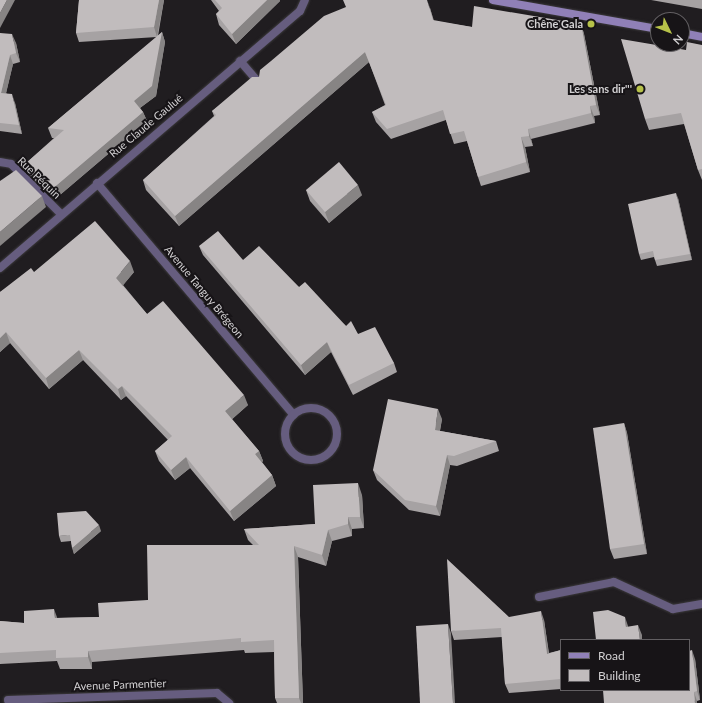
<!DOCTYPE html>
<meta charset="utf-8">
<style>
body{margin:0}
#map{position:relative;width:702px;height:703px;overflow:hidden;background:#201d20;font-family:Lato,sans-serif}
div>[style]{position:absolute}
[style*='--x']{left:calc(var(--x)*1px);top:calc(var(--y)*1px);width:calc(var(--w)*1px);rotate:calc(var(--a)*1deg)}
.roads{filter:drop-shadow(0 0 1px #3c3a3c) drop-shadow(0 0 1px #3c3a3c)}
.lane>*{height:8px;margin:-4px;padding:0 4px;transform-origin:4px;border-radius:4px;background:#665d7f}
.street>*{height:8px;margin:-4px;padding:0 4px;transform-origin:4px;border-radius:4px;background:#665d7f}
.street>.ring{margin:-4px;padding:0;box-sizing:content-box;background:none;border:8px solid #665d7f;border-radius:50%}
.secondary>*{height:8px;margin:-4px;padding:0 4px;transform-origin:4px;border-radius:4px;background:#9080b7}
.wall>*{inset:0;background:#a6a2a3}
.shaded-wall>*{inset:0;background:#878484}
.building>*{inset:0;background:#c1bcbd}
.dots>*{width:11px;height:11px;translate:-50% -50%;box-sizing:border-box;border:2px solid #171417;border-radius:50%}
span{translate:-50% -50%;white-space:nowrap;text-align:center;line-height:1.15;-webkit-text-stroke:4px #171417;paint-order:stroke}
.poi-label{font-size:11px;color:#d2d0d2;font-weight:700}
.right{translate:-100% -50%;text-align:right}
.street-label{font-size:11px;color:#d2d0d2}
.legend{position:absolute;left:560px;top:639px;width:130px;height:52px;box-sizing:border-box;background:#171417;border:1px solid #625f62;margin:0;padding:5px 7px;list-style:none;font-size:12px;color:#d2d0d2}
.legend li{display:flex;align-items:center;gap:8px;height:20px}
.legend b{width:20px;border:1px solid #625f62}
.north{position:absolute;left:650px;top:12px;width:40px;height:40px;box-sizing:border-box;background:#171417;border:1px solid #625f62;border-radius:50%;rotate:133deg;font-size:11px;font-weight:700;line-height:16px;text-align:center;color:#d2d0d2}
.north::after{content:'';display:block;margin:auto;width:14px;height:18px;background:#b6c149;clip-path:polygon(50% 0,100% 100%,50% 72%,0 100%)}
</style>
<div id="map">
<div class="roads">
<div class="lane">
<i style="--x:240;--y:61;--w:29;--a:49"></i>
</div>
<div class="street">
<i style="--x:0;--y:162;--w:11;--a:10"></i>
<i style="--x:11;--y:164;--w:71;--a:45"></i>
<i style="--x:97;--y:183;--w:304;--a:49.7"></i>
<i style="--x:0;--y:268;--w:395;--a:-40.6"></i>
<i style="--x:300;--y:11;--w:12;--a:-66"></i>
<i class="ring" style="left:285px;top:408px;width:44px;height:44px"></i>
<i style="--x:539;--y:597;--w:76;--a:-11.3"></i>
<i style="--x:614;--y:582;--w:65;--a:24.6"></i>
<i style="--x:673;--y:609;--w:29;--a:-10"></i>
<i style="--x:8;--y:700;--w:209;--a:-1.9"></i>
<i style="--x:217;--y:693;--w:16;--a:40"></i>
</div>
<div class="secondary">
<i style="--x:493;--y:0;--w:168;--a:10"></i>
<i style="--x:682;--y:33;--w:20;--a:11"></i>
</div>
</div>
<div class="wall">
<i style="clip-path:polygon(79px 0,164px 0,158px 36px,162px 32px,165px 42px,156px 96px,140px 108px,143px 112px,147px 121px,54px 200px,28px 173px,25px 164px,54px 138px,52px 138px,48px 128px,157px 37px,79px 42px,76px 33px)"></i>
<i style="clip-path:polygon(211px 0,280px 0,280px 1px,236px 44px,219px 25px,216px 14px,219px 11px)"></i>
<i style="clip-path:polygon(651px 0,702px 0,702px 9px)"></i>
<i style="clip-path:polygon(430px 8px,434px 21px,472px 27px,581px 24px,584px 34px,600px 115px,594px 116px,595px 123px,531px 139px,533px 146px,525px 147px,530px 172px,481px 186px,478px 177px,467px 141px,454px 144px,446px 120px,391px 139px,376px 122px,372px 112px,385px 105px,369px 62px,179px 226px,146px 190px,143px 180px,214px 116px,212px 111px,259px 77px)"></i>
<i style="clip-path:polygon(0 33px,16px 43px,20px 62px,13px 64px,6px 93px,15px 103px,22px 134px,0 131px)"></i>
<i style="clip-path:polygon(702px 45px,702px 180px,698px 170px,684px 124px,649px 130px,645px 119px,686px 50px)"></i>
<i style="clip-path:polygon(306px 190px,362px 195px,329px 223px,310px 201px)"></i>
<i style="clip-path:polygon(678px 198px,692px 260px,657px 266px,654px 257px,641px 260px,639px 254px)"></i>
<i style="clip-path:polygon(199px 246px,243px 260px,299px 287px,346px 326px,358px 334px,394px 363px,397px 372px,353px 395px,331px 352px,305px 375px,203px 255px)"></i>
<i style="clip-path:polygon(34px 272px,134px 272px,123px 285px,147px 314px,248px 405px,232px 419px,259px 451px,263px 461px,262px 462px,272px 475px,276px 486px,234px 521px,190px 468px,175px 480px,159px 461px,155px 451px,168px 440px,126px 396px,121px 400px,83px 360px,49px 389px,10px 343px,0 352px,0 292px)"></i>
<i style="clip-path:polygon(442px 419px,440px 431px,496px 441px,499px 451px,457px 466px,450px 465px,440px 516px,409px 510px,377px 480px,373px 470px)"></i>
<i style="clip-path:polygon(624px 423px,627px 433px,647px 554px,614px 559px,610px 549px)"></i>
<i style="clip-path:polygon(362px 495px,364px 528px,352px 529px,352px 536px,332px 541px,326px 566px,298px 557px,303px 703px,277px 703px,275px 698px,274px 652px,245px 653px,244px 650px,92px 662px,92px 669px,60px 669px,57px 661px,0 664px,0 621px,24px 623px,57px 618px,99px 617px,148px 600px,253px 545px,248px 540px,244px 529px,315px 524px)"></i>
<i style="clip-path:polygon(101px 531px,74px 554px,71px 541px,61px 542px,59px 536px)"></i>
<i style="clip-path:polygon(509px 617px,544px 620px,549px 653px,561px 650px,561px 689px,509px 693px,505px 684px,502px 637px,454px 640px,451px 631px)"></i>
<i style="clip-path:polygon(695px 659px,700px 700px,697px 701px,603px 690px)"></i>
</div>
<div class="shaded-wall">
<i style="clip-path:polygon(7px 0,15px 0,0 28px,0 13px)"></i>
<i style="clip-path:polygon(159px 0,164px 0,157px 37px,154px 27px)"></i>
<i style="clip-path:polygon(267px 0,280px 0,280px 1px,236px 44px,232px 34px)"></i>
<i style="clip-path:polygon(427px 0,430px 8px,436px 30px)"></i>
<i style="clip-path:polygon(581px 24px,584px 34px,600px 115px,596px 105px)"></i>
<i style="clip-path:polygon(162px 32px,165px 42px,156px 96px,137px 110px,134px 101px)"></i>
<i style="clip-path:polygon(12px 34px,16px 43px,20px 62px,16px 53px)"></i>
<i style="clip-path:polygon(365px 52px,369px 62px,179px 226px,175px 216px)"></i>
<i style="clip-path:polygon(10px 55px,13px 64px,4px 102px,1px 93px)"></i>
<i style="clip-path:polygon(12px 94px,15px 103px,22px 134px,19px 125px)"></i>
<i style="clip-path:polygon(590px 106px,594px 116px,595px 123px,591px 113px)"></i>
<i style="clip-path:polygon(143px 112px,147px 121px,54px 200px,51px 190px)"></i>
<i style="clip-path:polygon(528px 129px,531px 139px,533px 146px,529px 136px)"></i>
<i style="clip-path:polygon(521px 137px,525px 147px,530px 172px,526px 162px)"></i>
<i style="clip-path:polygon(358px 185px,362px 195px,329px 223px,325px 212px)"></i>
<i style="clip-path:polygon(676px 193px,678px 198px,692px 260px,690px 254px)"></i>
<i style="clip-path:polygon(42px 196px,46px 207px,0 246px,0 232px)"></i>
<i style="clip-path:polygon(130px 261px,134px 272px,120px 289px,116px 278px)"></i>
<i style="clip-path:polygon(6px 332px,10px 343px,0 352px,0 338px)"></i>
<i style="clip-path:polygon(327px 342px,331px 352px,305px 375px,301px 365px)"></i>
<i style="clip-path:polygon(79px 350px,83px 360px,49px 389px,46px 378px)"></i>
<i style="clip-path:polygon(122px 386px,126px 396px,121px 400px,118px 389px)"></i>
<i style="clip-path:polygon(244px 395px,248px 405px,229px 422px,225px 411px)"></i>
<i style="clip-path:polygon(438px 409px,442px 419px,438px 440px,435px 430px)"></i>
<i style="clip-path:polygon(624px 423px,627px 433px,647px 554px,644px 544px)"></i>
<i style="clip-path:polygon(259px 451px,263px 461px,259px 465px,255px 454px)"></i>
<i style="clip-path:polygon(447px 455px,450px 465px,440px 516px,436px 506px)"></i>
<i style="clip-path:polygon(186px 457px,190px 468px,175px 480px,171px 470px)"></i>
<i style="clip-path:polygon(272px 475px,276px 486px,234px 521px,230px 511px)"></i>
<i style="clip-path:polygon(358px 483px,362px 495px,364px 528px,360px 517px)"></i>
<i style="clip-path:polygon(348px 517px,352px 529px,352px 536px,348px 524px)"></i>
<i style="clip-path:polygon(99px 525px,101px 531px,74px 554px,72px 548px)"></i>
<i style="clip-path:polygon(328px 530px,332px 541px,326px 566px,322px 555px)"></i>
<i style="clip-path:polygon(294px 546px,298px 557px,303px 703px,301px 703px,299px 698px)"></i>
<i style="clip-path:polygon(54px 609px,58px 620px,55px 618px)"></i>
<i style="clip-path:polygon(541px 611px,544px 620px,550px 663px,547px 654px)"></i>
<i style="clip-path:polygon(625px 617px,628px 626px,629px 636px,626px 627px)"></i>
<i style="clip-path:polygon(448px 624px,451px 633px,455px 703px,453px 703px)"></i>
<i style="clip-path:polygon(638px 625px,642px 635px,642px 640px,640px 640px)"></i>
<i style="clip-path:polygon(692px 650px,695px 659px,700px 700px,697px 691px)"></i>
<i style="clip-path:polygon(88px 651px,92px 662px,92px 669px,88px 657px)"></i>
<i style="clip-path:polygon(694px 692px,697px 701px,697px 703px,695px 703px)"></i>
</div>
<div class="building">
<i style="clip-path:polygon(0 0,7px 0,0 13px)"></i>
<i style="clip-path:polygon(79px 0,159px 0,154px 27px,76px 33px)"></i>
<i style="clip-path:polygon(215px 0,267px 0,232px 34px,216px 14px,222px 8px)"></i>
<i style="clip-path:polygon(343px 0,427px 0,433px 20px,472px 27px,474px 6px,581px 24px,596px 105px,590px 106px,591px 113px,528px 129px,529px 136px,521px 137px,526px 162px,478px 177px,464px 131px,450px 134px,443px 110px,387px 129px,372px 112px,386px 105px,365px 52px,175px 216px,143px 180px,216px 115px,212px 111px,252px 77px,259px 77px,260px 70px,271px 61px,324px 16px,346px 7px)"></i>
<i style="clip-path:polygon(162px 32px,152px 86px,134px 101px,143px 112px,51px 190px,25px 164px,64px 130px,48px 128px)"></i>
<i style="clip-path:polygon(0 33px,12px 34px,16px 53px,10px 55px,1px 93px,12px 94px,19px 125px,0 123px)"></i>
<i style="clip-path:polygon(621px 39px,686px 50px,687px 42px,702px 45px,702px 169px,698px 170px,681px 113px,645px 119px)"></i>
<i style="clip-path:polygon(339px 162px,358px 185px,325px 212px,306px 190px)"></i>
<i style="clip-path:polygon(16px 170px,42px 196px,0 232px,0 181px)"></i>
<i style="clip-path:polygon(676px 193px,690px 254px,655px 260px,653px 251px,639px 254px,628px 204px)"></i>
<i style="clip-path:polygon(95px 221px,130px 261px,116px 278px,147px 314px,163px 301px,244px 395px,225px 411px,259px 451px,255px 454px,272px 475px,230px 511px,186px 457px,171px 470px,155px 451px,172px 436px,122px 386px,118px 389px,79px 350px,46px 378px,6px 332px,0 338px,0 292px,31px 268px,34px 272px)"></i>
<i style="clip-path:polygon(218px 231px,243px 260px,259px 246px,299px 287px,305px 282px,346px 326px,351px 321px,358px 334px,375px 327px,394px 363px,349px 385px,327px 342px,301px 365px,199px 246px)"></i>
<i style="clip-path:polygon(388px 399px,438px 409px,435px 430px,496px 441px,454px 456px,447px 455px,436px 506px,405px 500px,373px 470px)"></i>
<i style="clip-path:polygon(624px 423px,644px 544px,610px 549px,593px 428px)"></i>
<i style="clip-path:polygon(358px 483px,360px 517px,348px 517px,348px 524px,328px 530px,322px 555px,294px 546px,299px 698px,275px 698px,274px 640px,241px 642px,241px 638px,88px 651px,88px 657px,56px 658px,56px 650px,0 653px,0 621px,24px 623px,24px 611px,54px 609px,55px 618px,99px 617px,98px 603px,148px 600px,147px 545px,259px 545px,244px 529px,315px 524px,313px 485px)"></i>
<i style="clip-path:polygon(86px 511px,99px 525px,72px 548px,70px 535px,59px 536px,57px 513px)"></i>
<i style="clip-path:polygon(447px 559px,509px 617px,541px 611px,547px 654px,561px 650px,561px 679px,505px 684px,501px 628px,451px 631px)"></i>
<i style="clip-path:polygon(608px 610px,625px 617px,626px 627px,638px 625px,640px 640px,595px 640px,596px 640px,593px 612px)"></i>
<i style="clip-path:polygon(448px 624px,453px 703px,420px 703px,416px 626px)"></i>
<i style="clip-path:polygon(692px 650px,697px 691px,694px 692px,695px 703px,604px 703px,603px 690px,689px 690px,689px 651px)"></i>
</div>
<div class="dots">
<i style="left:591px;top:24px;background:#b6c149"></i>
<i style="left:640px;top:89px;background:#b6c149"></i>
</div>
<div class="poi-label">
<span class="right" style="left:583px;top:24px">Chêne Gala</span>
<span class="right" style="left:632px;top:89px">Les sans dir'''</span>
</div>
<div class="street-label">
<span style="left:146px;top:126px;rotate:-40deg">Rue Claude Gaulué</span>
<span style="left:39px;top:178px;rotate:44deg">Rue Péquin</span>
<span style="left:204px;top:292px;rotate:50deg">Avenue Tanguy Brégeon</span>
<span style="left:120px;top:685px;rotate:-2deg">Avenue Parmentier</span>
</div>
<ul class="legend">
<li><b style="height:5px;background:#9080b7"></b>Road</li>
<li><b style="height:11px;background:#c1bcbd"></b>Building</li>
</ul>
<div class="north">N</div>
</div>
